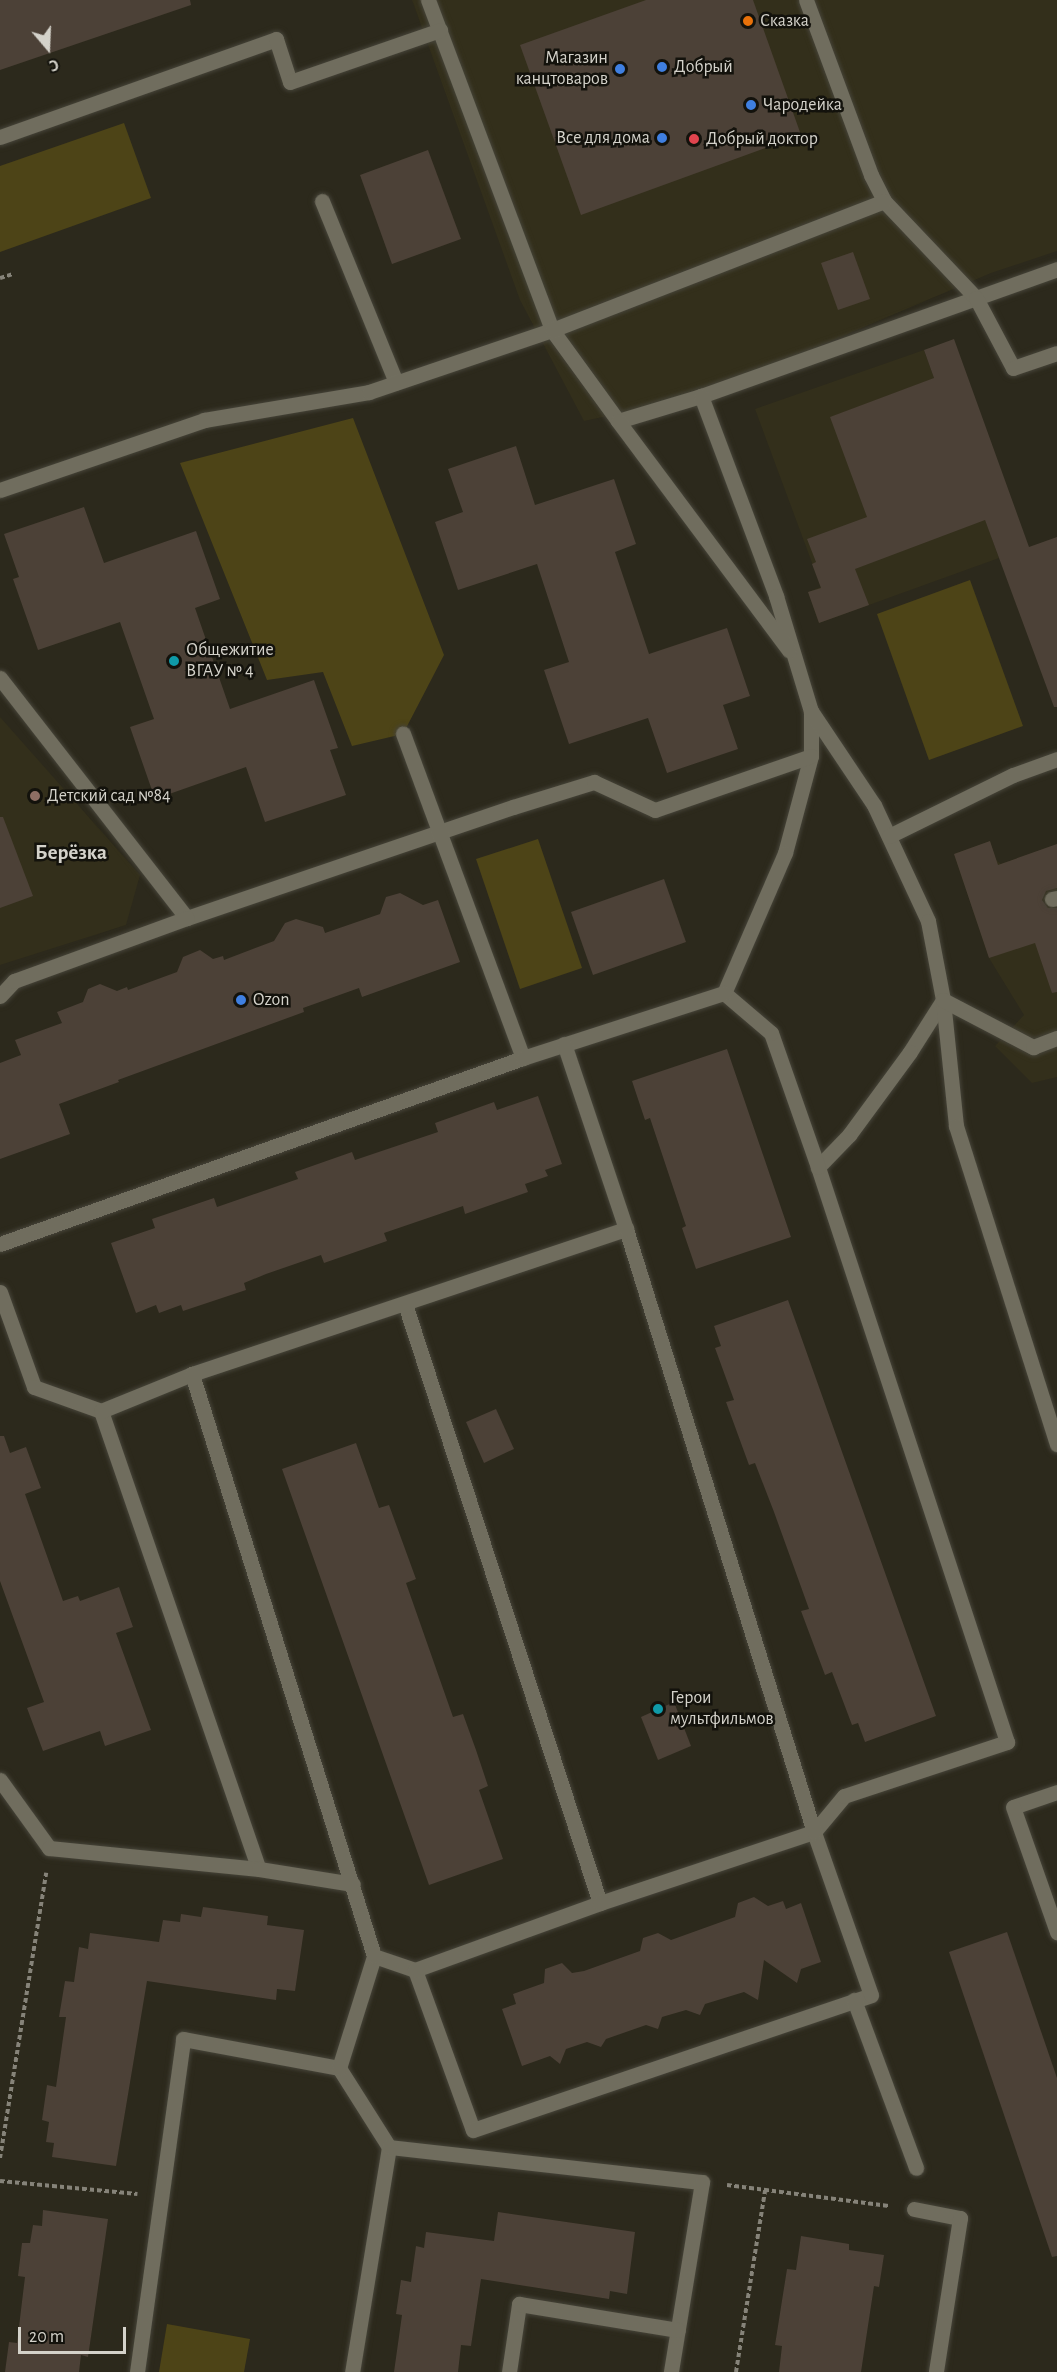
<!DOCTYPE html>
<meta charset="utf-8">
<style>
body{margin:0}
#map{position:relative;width:1057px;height:2372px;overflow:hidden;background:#2c291c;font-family:"Alegreya Sans",sans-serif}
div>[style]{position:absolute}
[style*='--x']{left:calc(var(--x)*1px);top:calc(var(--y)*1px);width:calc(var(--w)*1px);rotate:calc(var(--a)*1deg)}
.built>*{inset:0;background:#332f1b}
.green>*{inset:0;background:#4d4417}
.building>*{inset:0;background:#4c4137}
.path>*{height:4px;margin-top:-2px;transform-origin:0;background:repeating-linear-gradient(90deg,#868379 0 4.5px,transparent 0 7.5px)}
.roads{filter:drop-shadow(0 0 2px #464439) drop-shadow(0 0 2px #464439)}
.minor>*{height:15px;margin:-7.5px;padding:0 7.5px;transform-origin:7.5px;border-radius:7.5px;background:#706d5e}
.dots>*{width:16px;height:16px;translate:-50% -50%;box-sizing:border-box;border:3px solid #13120c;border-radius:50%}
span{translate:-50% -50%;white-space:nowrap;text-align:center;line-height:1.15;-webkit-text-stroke:5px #13120c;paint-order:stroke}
.poi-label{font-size:18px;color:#d4d2ca}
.left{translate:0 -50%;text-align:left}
.right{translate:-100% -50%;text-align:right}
.quarter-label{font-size:21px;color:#d4d2ca;font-weight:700}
.north{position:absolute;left:18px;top:18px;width:60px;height:60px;-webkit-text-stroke:4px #13120c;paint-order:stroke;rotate:161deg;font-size:16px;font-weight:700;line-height:24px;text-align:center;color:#d4d2ca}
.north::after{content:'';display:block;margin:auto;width:21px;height:27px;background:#d4d2ca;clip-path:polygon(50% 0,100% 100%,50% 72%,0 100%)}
.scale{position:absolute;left:18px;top:2327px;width:108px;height:27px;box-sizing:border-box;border:3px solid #d4d2ca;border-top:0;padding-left:8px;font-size:18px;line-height:21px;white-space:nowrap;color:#d4d2ca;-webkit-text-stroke:4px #13120c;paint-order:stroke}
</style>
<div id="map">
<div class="built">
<i style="clip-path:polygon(412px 0,1057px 0,1057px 251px,991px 273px,701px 396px,584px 421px,520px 300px)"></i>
<i style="clip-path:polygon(924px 350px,999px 558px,819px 623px,808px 592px,821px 587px,755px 409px)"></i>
<i style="clip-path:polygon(0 717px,140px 875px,126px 925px,0 965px)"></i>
<i style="clip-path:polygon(990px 841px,996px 860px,1001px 864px,1057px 844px,1057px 1077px,1032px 1083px,995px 1046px,1024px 1015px,989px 958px,954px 854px)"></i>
</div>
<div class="green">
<i style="clip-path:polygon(124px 123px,151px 198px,0 252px,0 166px)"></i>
<i style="clip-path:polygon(353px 418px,444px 655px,403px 734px,352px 746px,323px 672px,267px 680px,180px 463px)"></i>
<i style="clip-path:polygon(970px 580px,1023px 726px,929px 760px,877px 614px)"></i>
<i style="clip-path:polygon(538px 839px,582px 968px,520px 989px,476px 859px)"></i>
<i style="clip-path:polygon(167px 2324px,250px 2339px,244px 2372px,159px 2372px)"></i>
</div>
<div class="building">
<i style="clip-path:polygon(0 0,190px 0,191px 5px,0 70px)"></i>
<i style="clip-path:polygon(646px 0,753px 0,801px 135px,581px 215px,520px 45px)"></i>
<i style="clip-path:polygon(428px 150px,461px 239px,392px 264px,360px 175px)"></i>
<i style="clip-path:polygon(853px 252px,870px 299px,838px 310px,821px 263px)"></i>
<i style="clip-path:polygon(954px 339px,1029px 547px,1057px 537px,1057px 707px,1054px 707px,985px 520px,855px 569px,869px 605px,819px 623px,808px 592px,821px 588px,812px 564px,816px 562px,807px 539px,867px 517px,830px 417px,934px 378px,924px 350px)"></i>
<i style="clip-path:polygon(516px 446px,535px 505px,614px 479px,636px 544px,615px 552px,649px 654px,727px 628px,750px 696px,723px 705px,738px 749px,667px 773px,648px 718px,569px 744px,544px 670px,569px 662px,537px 564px,458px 590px,435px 522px,463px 512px,448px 469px)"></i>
<i style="clip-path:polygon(84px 507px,104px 563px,196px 531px,220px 599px,195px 608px,230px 709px,314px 680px,338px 748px,330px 750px,346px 795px,265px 822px,246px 767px,155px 799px,130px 727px,154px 719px,120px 622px,38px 650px,13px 579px,19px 577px,4px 534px)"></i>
<i style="clip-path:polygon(0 817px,3px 817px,33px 896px,0 908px)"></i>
<i style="clip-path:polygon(990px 841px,998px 865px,1057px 844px,1057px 888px,1046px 891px,1042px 900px,1048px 908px,1057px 908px,1057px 992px,1052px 993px,1035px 943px,989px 958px,954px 854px)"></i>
<i style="clip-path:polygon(664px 879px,686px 942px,593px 975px,571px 912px)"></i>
<i style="clip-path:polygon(400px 893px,423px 905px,438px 900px,460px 962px,362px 997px,359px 988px,303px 1008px,304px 1012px,118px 1080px,119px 1082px,59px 1104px,70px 1134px,0 1159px,0 1063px,21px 1055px,15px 1040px,62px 1023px,57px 1012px,83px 1002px,88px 989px,100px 984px,117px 991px,127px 987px,128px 990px,177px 972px,183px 957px,200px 950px,213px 959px,223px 956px,224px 960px,274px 941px,285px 923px,296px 919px,323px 927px,325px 933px,380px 914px,386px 897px)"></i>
<i style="clip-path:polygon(727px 1049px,791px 1237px,696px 1269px,682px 1228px,686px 1226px,650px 1118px,645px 1120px,632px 1081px)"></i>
<i style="clip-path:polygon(538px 1096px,562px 1164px,545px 1170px,548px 1176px,525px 1184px,528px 1192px,465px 1214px,463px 1206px,384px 1233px,387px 1241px,324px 1263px,321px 1255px,266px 1274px,244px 1283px,246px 1290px,183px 1311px,181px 1305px,159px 1313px,156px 1305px,136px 1313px,111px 1243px,155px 1228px,152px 1219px,214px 1198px,217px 1207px,298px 1179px,295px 1172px,352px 1152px,355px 1160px,438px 1132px,435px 1123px,494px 1102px,497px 1110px)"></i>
<i style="clip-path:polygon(788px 1300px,936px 1716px,865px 1742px,858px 1723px,852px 1725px,832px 1672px,825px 1675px,801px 1611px,809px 1609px,774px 1512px,755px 1463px,749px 1465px,726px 1402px,734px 1400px,715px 1348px,721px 1346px,714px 1326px)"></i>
<i style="clip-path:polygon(496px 1409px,514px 1449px,484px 1463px,466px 1422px)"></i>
<i style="clip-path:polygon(0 1436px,4px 1436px,10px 1453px,26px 1447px,41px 1488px,25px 1494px,63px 1601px,78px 1596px,80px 1601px,119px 1587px,133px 1627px,116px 1633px,151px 1730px,105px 1746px,100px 1731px,43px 1751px,27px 1708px,44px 1702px,0 1581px)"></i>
<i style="clip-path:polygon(356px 1443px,379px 1508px,389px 1505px,416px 1579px,406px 1583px,453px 1717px,463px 1714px,476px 1750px,488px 1786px,479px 1790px,503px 1859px,429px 1885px,282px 1469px)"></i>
<i style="clip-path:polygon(674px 1702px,691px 1746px,658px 1760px,641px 1717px)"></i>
<i style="clip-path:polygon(754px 1897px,768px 1906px,783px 1901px,786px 1909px,801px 1903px,821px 1962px,801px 1969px,797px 1983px,764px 1960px,758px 2000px,744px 1992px,705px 2004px,700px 2015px,686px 2010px,662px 2017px,658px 2029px,646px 2025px,606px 2039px,601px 2047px,587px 2042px,566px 2049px,560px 2064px,550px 2056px,522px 2066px,502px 2009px,516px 2004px,513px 1994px,544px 1983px,545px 1969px,562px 1963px,572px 1973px,584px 1971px,640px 1951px,643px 1938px,658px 1933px,671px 1940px,735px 1917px,738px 1903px)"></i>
<i style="clip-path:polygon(203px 1907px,268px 1916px,267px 1925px,304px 1930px,295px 1991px,277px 1989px,276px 2000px,147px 1981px,116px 2166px,52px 2157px,54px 2143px,46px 2142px,49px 2122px,42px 2120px,47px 2085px,56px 2087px,66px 2017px,59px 2017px,65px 1981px,74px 1982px,79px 1947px,88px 1949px,90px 1933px,159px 1942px,163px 1920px,180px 1922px,181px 1914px,201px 1917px)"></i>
<i style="clip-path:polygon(1007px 1932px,1057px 2078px,1057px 2256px,1052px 2257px,949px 1952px)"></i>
<i style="clip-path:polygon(43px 2210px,108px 2219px,88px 2357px,81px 2355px,79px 2372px,5px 2372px,9px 2342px,17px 2343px,25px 2277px,18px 2276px,22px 2243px,30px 2243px,33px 2225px,42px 2226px)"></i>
<i style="clip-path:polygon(498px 2212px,635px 2232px,627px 2294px,610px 2291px,609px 2299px,481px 2279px,471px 2346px,461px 2345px,458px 2372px,394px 2372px,402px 2315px,396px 2314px,401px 2280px,411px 2282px,416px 2246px,424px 2248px,426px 2232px,494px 2241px)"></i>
<i style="clip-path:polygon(801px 2236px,849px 2244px,849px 2250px,884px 2255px,879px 2287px,874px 2286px,861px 2372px,779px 2372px,782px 2346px,775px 2345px,787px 2269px,796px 2270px)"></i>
</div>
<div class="path">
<i style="--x:0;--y:278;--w:14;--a:-17"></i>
<i style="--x:0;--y:2158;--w:289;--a:-80.8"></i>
<i style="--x:0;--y:2181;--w:138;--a:5.4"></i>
<i style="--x:727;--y:2185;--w:163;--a:7.4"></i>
<i style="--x:736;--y:2372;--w:184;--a:-80.9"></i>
</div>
<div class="roads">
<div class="minor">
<i style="--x:428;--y:0;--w:353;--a:69.4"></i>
<i style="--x:552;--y:330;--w:112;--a:54"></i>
<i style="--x:618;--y:421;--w:87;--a:-16.8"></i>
<i style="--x:701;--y:396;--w:378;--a:-19.6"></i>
<i style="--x:806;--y:0;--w:187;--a:69.6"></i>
<i style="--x:871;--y:175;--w:29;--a:63"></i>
<i style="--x:884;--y:201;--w:134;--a:46.5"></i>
<i style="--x:976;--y:298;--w:79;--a:62.1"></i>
<i style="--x:1013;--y:368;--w:46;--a:-18.8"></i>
<i style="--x:0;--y:137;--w:293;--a:-19.5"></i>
<i style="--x:276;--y:39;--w:45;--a:72"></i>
<i style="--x:290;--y:82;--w:159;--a:-19.1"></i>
<i style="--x:322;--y:201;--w:196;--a:67.8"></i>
<i style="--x:701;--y:396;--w:214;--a:69.4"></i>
<i style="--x:776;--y:596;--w:120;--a:73.1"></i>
<i style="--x:811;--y:711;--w:45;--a:90"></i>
<i style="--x:811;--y:756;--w:100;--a:105"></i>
<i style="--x:785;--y:853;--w:153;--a:113.5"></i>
<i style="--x:618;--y:421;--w:286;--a:53.3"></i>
<i style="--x:0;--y:490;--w:216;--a:-18.9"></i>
<i style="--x:204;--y:420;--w:167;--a:-9.6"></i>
<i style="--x:369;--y:392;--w:193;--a:-18.7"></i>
<i style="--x:552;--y:330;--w:356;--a:-21.2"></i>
<i style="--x:0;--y:678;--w:304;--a:52.1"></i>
<i style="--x:187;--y:918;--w:344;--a:-18.8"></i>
<i style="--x:513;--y:807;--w:85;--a:-17.2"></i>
<i style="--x:594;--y:782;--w:67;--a:24.7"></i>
<i style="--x:655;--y:810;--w:165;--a:-19.1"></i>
<i style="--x:811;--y:711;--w:113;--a:56.2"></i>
<i style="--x:874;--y:805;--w:128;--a:65"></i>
<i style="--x:928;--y:921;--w:80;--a:79.2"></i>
<i style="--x:943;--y:1000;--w:62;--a:122.4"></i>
<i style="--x:910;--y:1052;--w:103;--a:126.3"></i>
<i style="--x:849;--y:1135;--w:45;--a:134.1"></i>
<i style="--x:889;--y:836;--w:138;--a:-26.2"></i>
<i style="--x:1013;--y:775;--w:47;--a:-20"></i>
<i style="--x:1052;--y:899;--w:5;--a:-11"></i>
<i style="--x:0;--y:996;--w:21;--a:-47"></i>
<i style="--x:14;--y:981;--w:184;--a:-20"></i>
<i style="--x:943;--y:1000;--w:127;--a:84.1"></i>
<i style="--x:956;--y:1126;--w:334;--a:72.4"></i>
<i style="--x:943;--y:1000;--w:102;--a:27.6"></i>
<i style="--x:1033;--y:1047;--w:26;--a:-21"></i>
<i style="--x:0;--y:1244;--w:555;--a:-19.58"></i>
<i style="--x:523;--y:1058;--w:346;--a:-110.3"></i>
<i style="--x:0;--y:1292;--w:101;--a:70.3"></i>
<i style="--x:34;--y:1387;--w:71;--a:19.7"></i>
<i style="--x:101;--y:1411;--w:484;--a:71"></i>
<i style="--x:405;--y:1304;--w:630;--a:71.97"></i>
<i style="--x:101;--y:1411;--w:98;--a:-22.1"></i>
<i style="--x:192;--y:1374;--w:458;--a:-18.5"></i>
<i style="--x:0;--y:1780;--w:84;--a:54.2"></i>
<i style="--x:49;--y:1848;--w:211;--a:5.7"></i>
<i style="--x:259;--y:1869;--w:95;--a:9.1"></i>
<i style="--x:1057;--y:1792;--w:46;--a:161.2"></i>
<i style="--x:1013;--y:1807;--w:133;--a:70.6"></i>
<i style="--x:374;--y:1956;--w:43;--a:18.9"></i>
<i style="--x:415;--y:1970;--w:170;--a:70.1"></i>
<i style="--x:473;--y:2130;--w:420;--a:-18.7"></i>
<i style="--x:871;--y:1995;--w:173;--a:-109.3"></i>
<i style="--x:814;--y:1832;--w:47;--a:-50.2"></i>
<i style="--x:844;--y:1796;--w:172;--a:-18.3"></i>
<i style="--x:1007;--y:1742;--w:605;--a:-108.2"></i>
<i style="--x:818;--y:1167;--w:142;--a:-109.3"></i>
<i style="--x:771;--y:1033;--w:62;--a:-139.6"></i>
<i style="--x:724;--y:993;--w:211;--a:162.1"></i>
<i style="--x:415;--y:1970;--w:197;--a:-19.9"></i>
<i style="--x:600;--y:1903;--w:225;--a:-18.4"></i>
<i style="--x:814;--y:1832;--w:632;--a:-107.32"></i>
<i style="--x:626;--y:1229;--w:195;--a:-108.5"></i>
<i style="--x:854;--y:2000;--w:179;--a:69.7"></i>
<i style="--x:339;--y:2068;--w:93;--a:57.7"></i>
<i style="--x:389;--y:2147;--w:228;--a:99.3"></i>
<i style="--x:389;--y:2147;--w:315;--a:6.4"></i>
<i style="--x:702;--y:2182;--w:193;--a:99.3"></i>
<i style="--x:914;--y:2209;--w:47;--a:11.1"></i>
<i style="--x:960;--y:2218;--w:156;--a:98.9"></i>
<i style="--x:137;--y:2372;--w:336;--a:-82.1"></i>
<i style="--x:183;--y:2039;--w:159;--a:10.5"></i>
<i style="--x:339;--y:2068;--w:117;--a:-72.6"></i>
<i style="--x:374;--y:1956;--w:610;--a:-107.37"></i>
<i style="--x:509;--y:2372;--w:69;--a:-81.6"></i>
<i style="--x:519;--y:2304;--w:161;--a:9.3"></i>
</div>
</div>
<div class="dots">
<i style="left:748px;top:21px;background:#e8710a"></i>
<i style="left:662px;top:67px;background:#3f7fe0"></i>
<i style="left:620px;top:69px;background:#3f7fe0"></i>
<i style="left:751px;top:105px;background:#3f7fe0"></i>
<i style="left:662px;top:138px;background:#3f7fe0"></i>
<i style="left:694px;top:139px;background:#e0444e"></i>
<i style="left:174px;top:661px;background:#0f9aa8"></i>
<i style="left:35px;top:796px;background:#8d6e63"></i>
<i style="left:241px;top:1000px;background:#3f7fe0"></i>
<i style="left:658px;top:1709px;background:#0f9aa8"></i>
</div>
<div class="poi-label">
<span class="left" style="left:760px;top:21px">Сказка</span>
<span class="right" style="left:608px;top:69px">Магазин<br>канцтоваров</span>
<span class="left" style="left:674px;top:67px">Добрый</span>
<span class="left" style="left:763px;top:105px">Чародейка</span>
<span class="right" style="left:650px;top:138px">Все для дома</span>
<span class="left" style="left:706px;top:139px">Добрый доктор</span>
<span class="left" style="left:186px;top:661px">Общежитие<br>ВГАУ № 4</span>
<span class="left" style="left:47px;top:796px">Детский сад №84</span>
<span class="left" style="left:253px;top:1000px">Ozon</span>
<span class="left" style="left:670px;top:1709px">Герои<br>мультфильмов</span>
</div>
<div class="quarter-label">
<span style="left:71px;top:853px">Берёзка</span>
</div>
<div class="north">С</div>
<div class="scale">20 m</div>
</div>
